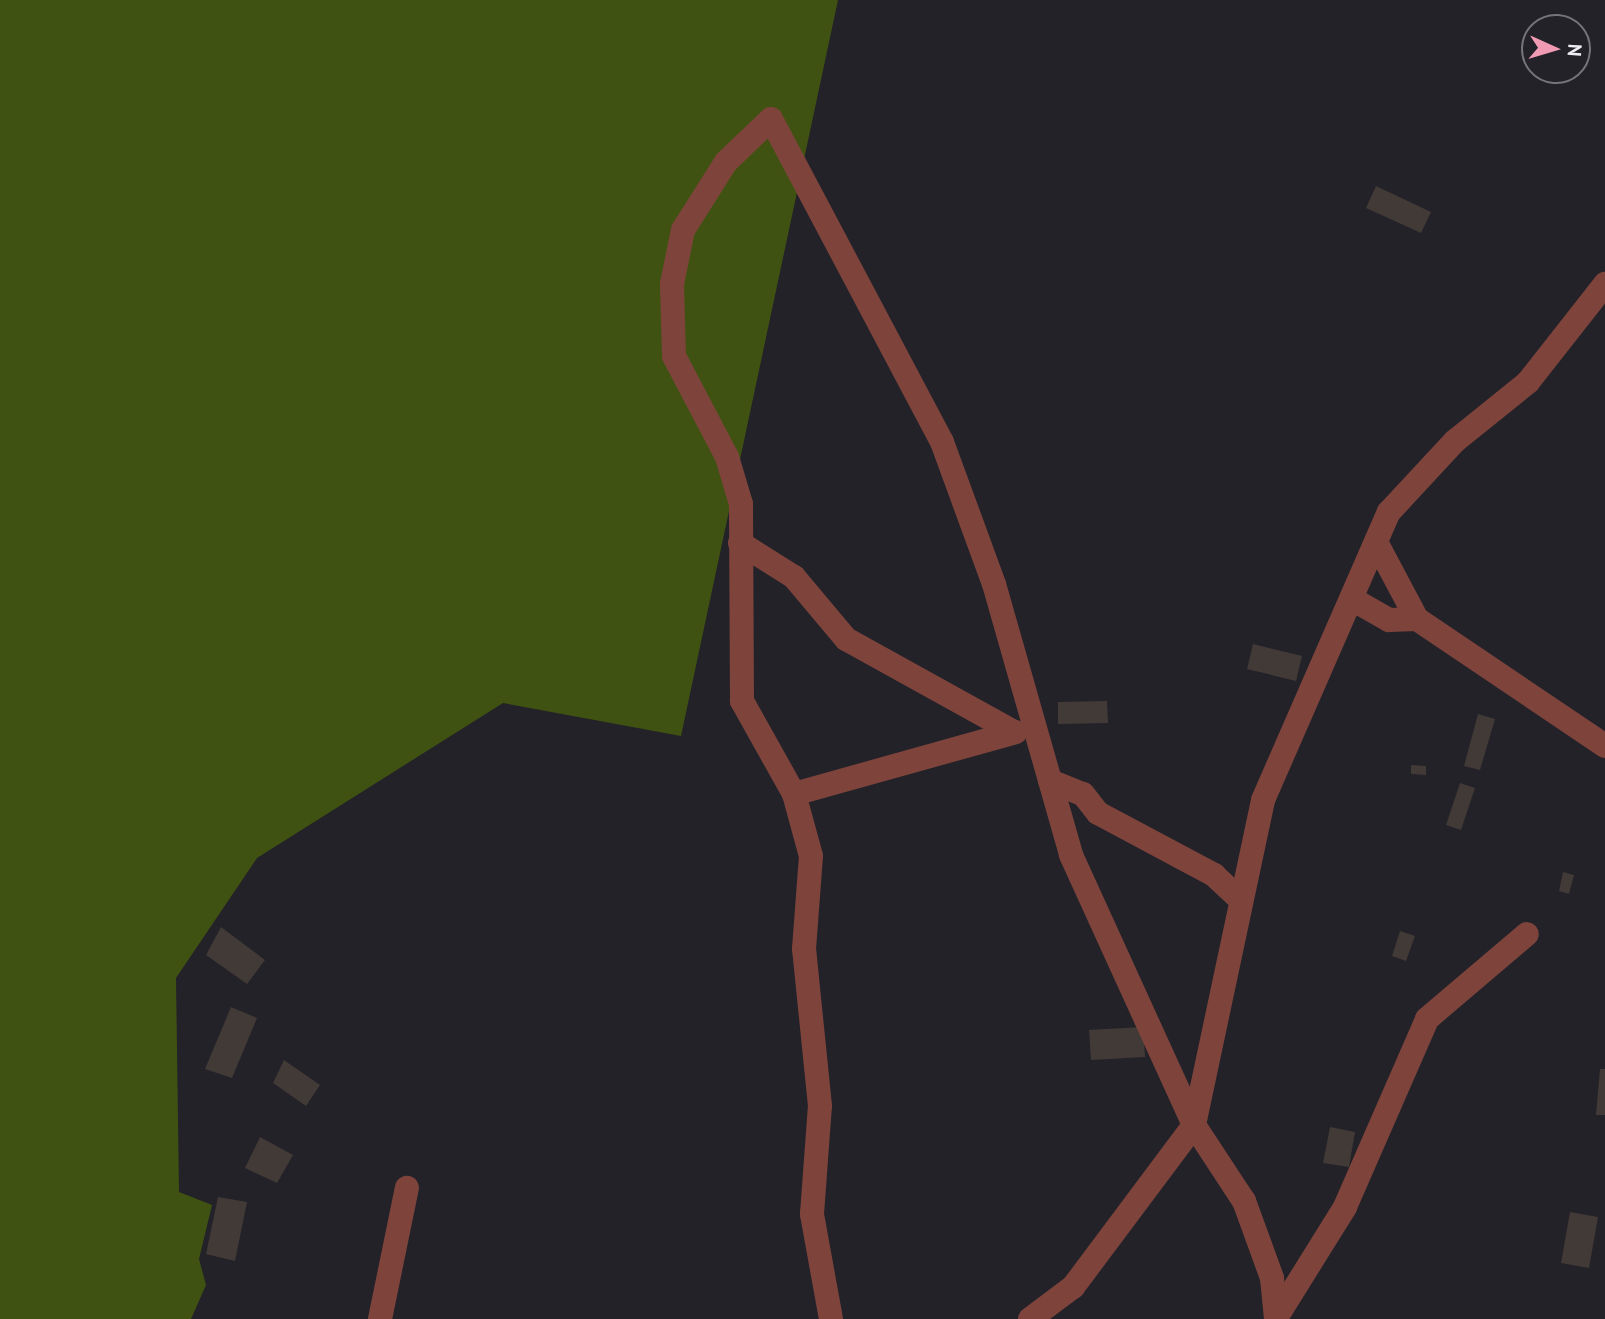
<!DOCTYPE html>
<style>
body{margin:0}
#map{position:relative;width:1605px;height:1319px;overflow:hidden;background:#232229;font-family:"PT Sans",sans-serif}
div>[style]{position:absolute}
[style*='--x']{left:calc(var(--x)*1px);top:calc(var(--y)*1px);width:calc(var(--w)*1px);rotate:calc(var(--a)*1deg)}
.green>*{inset:0;background:#405211}
.building>*{inset:0;background:#423a36}
.street>*{height:24px;margin:-12px;padding:0 12px;transform-origin:12px;border-radius:12px;background:#7e443c}
span{translate:-50% -50%;white-space:nowrap;text-align:center;line-height:1.15;-webkit-text-stroke:5px #232229;paint-order:stroke}
.north{position:absolute;left:1521px;top:14px;width:70px;height:70px;box-sizing:border-box;background:#232229;border:2px solid #75747a;border-radius:50%;rotate:94deg;font-size:19px;font-weight:700;line-height:28px;text-align:center;color:#efeef3}
.north::after{content:'';display:block;margin:auto;width:24px;height:32px;background:#f19ab3;clip-path:polygon(50% 0,100% 100%,50% 72%,0 100%)}
</style>
<div id="map">
<div class="green">
<i style="clip-path:polygon(0 0,838px 0,681px 736px,503px 703px,257px 858px,176px 978px,179px 1192px,212px 1205px,199px 1259px,206px 1285px,191px 1319px,0 1319px)"></i>
</div>
<div class="building">
<i style="clip-path:polygon(1376px 186px,1431px 212px,1421px 233px,1366px 208px)"></i>
<i style="clip-path:polygon(1253px 644px,1302px 656px,1296px 681px,1247px 669px)"></i>
<i style="clip-path:polygon(1107px 701px,1108px 723px,1058px 724px,1058px 702px)"></i>
<i style="clip-path:polygon(1478px 714px,1495px 719px,1480px 770px,1464px 766px)"></i>
<i style="clip-path:polygon(1411px 765px,1426px 766px,1426px 775px,1411px 774px)"></i>
<i style="clip-path:polygon(1460px 783px,1475px 788px,1461px 830px,1446px 825px)"></i>
<i style="clip-path:polygon(1563px 872px,1574px 875px,1569px 894px,1559px 891px)"></i>
<i style="clip-path:polygon(221px 927px,265px 960px,247px 984px,206px 955px)"></i>
<i style="clip-path:polygon(1400px 931px,1415px 936px,1406px 961px,1392px 956px)"></i>
<i style="clip-path:polygon(231px 1007px,257px 1018px,232px 1078px,205px 1069px)"></i>
<i style="clip-path:polygon(1143px 1027px,1145px 1057px,1091px 1060px,1089px 1030px)"></i>
<i style="clip-path:polygon(284px 1060px,320px 1085px,306px 1106px,273px 1083px)"></i>
<i style="clip-path:polygon(1600px 1069px,1605px 1069px,1605px 1115px,1596px 1115px)"></i>
<i style="clip-path:polygon(1330px 1127px,1355px 1132px,1349px 1167px,1323px 1163px)"></i>
<i style="clip-path:polygon(260px 1137px,293px 1155px,277px 1183px,245px 1168px)"></i>
<i style="clip-path:polygon(218px 1197px,247px 1202px,235px 1261px,206px 1254px)"></i>
<i style="clip-path:polygon(1570px 1212px,1598px 1217px,1589px 1268px,1561px 1263px)"></i>
</div>
<div class="street">
<i style="--x:1376;--y:542;--w:87;--a:62"></i>
<i style="--x:1417;--y:619;--w:227;--a:34"></i>
<i style="--x:740;--y:543;--w:64;--a:32.2"></i>
<i style="--x:794;--y:577;--w:81;--a:50"></i>
<i style="--x:846;--y:639;--w:190;--a:29"></i>
<i style="--x:1352;--y:599;--w:43;--a:29.6"></i>
<i style="--x:1389;--y:620;--w:28;--a:-2"></i>
<i style="--x:1050;--y:781;--w:35;--a:22"></i>
<i style="--x:1083;--y:794;--w:24;--a:52"></i>
<i style="--x:1098;--y:813;--w:132;--a:28.1"></i>
<i style="--x:1214;--y:875;--w:34;--a:43"></i>
<i style="--x:794;--y:794;--w:230;--a:-15.6"></i>
<i style="--x:1276;--y:1318;--w:131;--a:-58.1"></i>
<i style="--x:1345;--y:1207;--w:205;--a:-66.4"></i>
<i style="--x:1427;--y:1019;--w:131;--a:-40.4"></i>
<i style="--x:380;--y:1319;--w:134;--a:-78.4"></i>
<i style="--x:831;--y:1319;--w:107;--a:-100.3"></i>
<i style="--x:812;--y:1214;--w:108;--a:-85.8"></i>
<i style="--x:820;--y:1106;--w:158;--a:-95.8"></i>
<i style="--x:804;--y:949;--w:93;--a:-85.7"></i>
<i style="--x:811;--y:856;--w:64;--a:-105.3"></i>
<i style="--x:794;--y:794;--w:107;--a:-119.2"></i>
<i style="--x:742;--y:701;--w:197;--a:-90.3"></i>
<i style="--x:741;--y:504;--w:49;--a:-106.6"></i>
<i style="--x:727;--y:457;--w:114;--a:-117.7"></i>
<i style="--x:674;--y:356;--w:72;--a:-91.6"></i>
<i style="--x:672;--y:284;--w:55;--a:-78.5"></i>
<i style="--x:683;--y:230;--w:80;--a:-57.7"></i>
<i style="--x:726;--y:162;--w:62;--a:-43.7"></i>
<i style="--x:771;--y:119;--w:365;--a:62.1"></i>
<i style="--x:942;--y:442;--w:151;--a:69.9"></i>
<i style="--x:994;--y:584;--w:282;--a:74.1"></i>
<i style="--x:1071;--y:855;--w:297;--a:65.5"></i>
<i style="--x:1194;--y:1125;--w:91;--a:56.7"></i>
<i style="--x:1244;--y:1201;--w:82;--a:70"></i>
<i style="--x:1272;--y:1278;--w:41;--a:84.4"></i>
<i style="--x:1030;--y:1319;--w:54;--a:-36.7"></i>
<i style="--x:1073;--y:1287;--w:202;--a:-53.2"></i>
<i style="--x:1194;--y:1125;--w:332;--a:-78"></i>
<i style="--x:1263;--y:800;--w:314;--a:-66.4"></i>
<i style="--x:1389;--y:512;--w:97;--a:-47.1"></i>
<i style="--x:1455;--y:441;--w:94;--a:-38.9"></i>
<i style="--x:1528;--y:382;--w:125;--a:-51.8"></i>
</div>
<div class="north">N</div>
</div>
